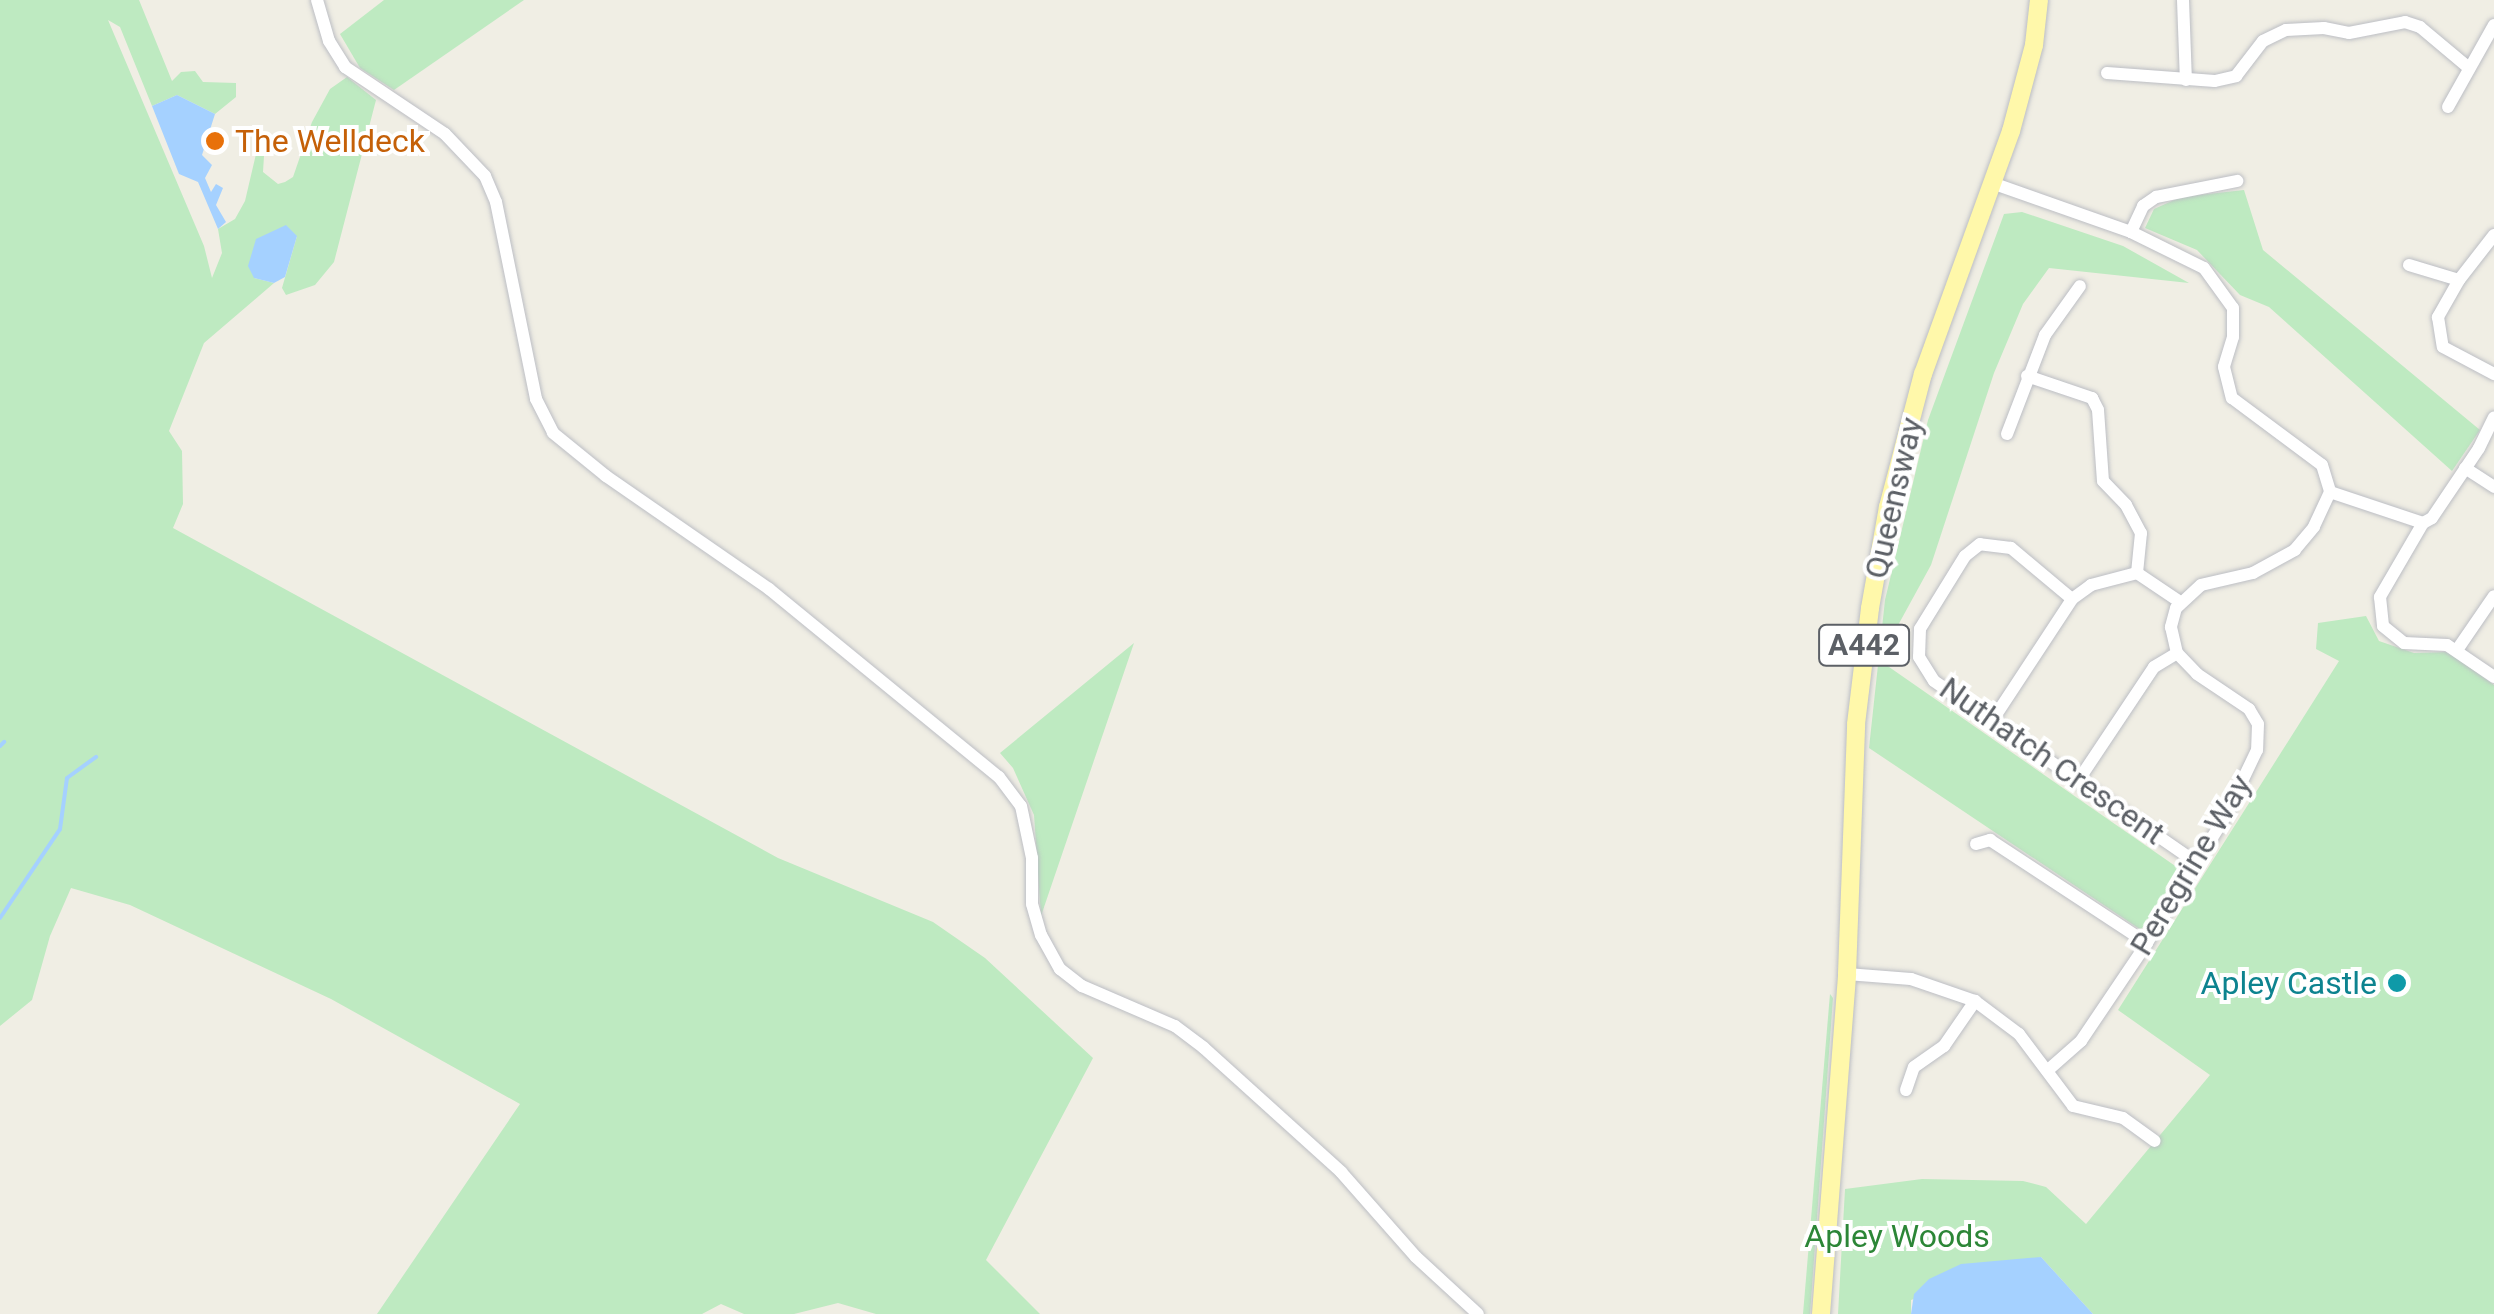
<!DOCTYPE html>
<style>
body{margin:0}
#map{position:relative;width:2494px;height:1314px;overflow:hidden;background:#f0eee4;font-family:Roboto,sans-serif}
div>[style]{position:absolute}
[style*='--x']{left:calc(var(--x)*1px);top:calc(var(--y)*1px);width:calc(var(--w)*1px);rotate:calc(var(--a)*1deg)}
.green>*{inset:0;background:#beeac1}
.water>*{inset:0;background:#a5d1ff}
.stream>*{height:4px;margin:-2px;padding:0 2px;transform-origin:2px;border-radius:2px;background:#a5d1ff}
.roads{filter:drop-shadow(0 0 2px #bcbec4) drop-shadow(0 0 2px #bcbec4)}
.minor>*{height:12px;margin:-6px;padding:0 6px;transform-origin:6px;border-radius:6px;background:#fff}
.major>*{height:18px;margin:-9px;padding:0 9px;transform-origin:9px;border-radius:9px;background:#fff8aa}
.dots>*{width:28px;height:28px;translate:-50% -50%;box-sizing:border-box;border:5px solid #fff;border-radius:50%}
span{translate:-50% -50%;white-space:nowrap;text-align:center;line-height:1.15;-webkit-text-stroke:8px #fff;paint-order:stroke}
.shield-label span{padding:2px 8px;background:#fff;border:2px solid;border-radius:8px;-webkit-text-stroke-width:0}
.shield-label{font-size:30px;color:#5c6066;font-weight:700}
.food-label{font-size:32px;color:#c56008}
.left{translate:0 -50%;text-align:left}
.street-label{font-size:32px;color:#5c6066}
.culture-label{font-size:32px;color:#0d838f}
.right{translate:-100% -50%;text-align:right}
.park-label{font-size:32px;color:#2c8637}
</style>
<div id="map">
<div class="green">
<i style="clip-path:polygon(0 0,139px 0,172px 81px,181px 72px,195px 71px,203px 82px,236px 83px,236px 97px,215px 114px,177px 95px,152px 106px,120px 27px,108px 20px,204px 246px,212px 278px,222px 253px,218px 229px,235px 219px,245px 201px,256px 154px,264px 156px,263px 172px,278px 184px,285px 182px,293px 177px,312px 122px,330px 89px,347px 77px,376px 100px,334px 262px,315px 285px,286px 295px,282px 288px,297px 236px,254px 278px,274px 283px,204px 343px,169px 431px,182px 451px,183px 504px,173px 528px,778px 858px,933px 922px,985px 958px,1093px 1058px,986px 1260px,1040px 1314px,876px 1314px,838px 1303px,794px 1314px,744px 1314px,721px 1304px,702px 1314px,377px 1314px,520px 1104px,331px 999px,130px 905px,71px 888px,50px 936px,32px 1000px,0 1026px)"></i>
<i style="clip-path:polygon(384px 0,524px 0,394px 90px,360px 68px,340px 34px)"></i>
<i style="clip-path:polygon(2244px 190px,2263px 250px,2480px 430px,2452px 471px,2269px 307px,2240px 295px,2197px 250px,2145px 228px,2154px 209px,2181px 197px)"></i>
<i style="clip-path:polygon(2022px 212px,2123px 246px,2189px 283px,2049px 268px,2023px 304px,1994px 373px,1931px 565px,1879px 660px,2181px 870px,2141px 930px,1869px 748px,1885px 600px,1928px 420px,2004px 214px)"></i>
<i style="clip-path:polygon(2366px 616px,2379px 641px,2414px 653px,2449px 652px,2494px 685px,2494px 1314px,2093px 1314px,2041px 1257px,1911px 1300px,1911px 1314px,1838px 1314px,1845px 1189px,1922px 1179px,2023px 1181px,2046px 1187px,2086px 1224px,2210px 1075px,2118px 1010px,2339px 661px,2316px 649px,2318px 623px)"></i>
<i style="clip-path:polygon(1134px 643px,1041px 916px,1034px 815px,1013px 768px,1000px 753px)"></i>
<i style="clip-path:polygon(1830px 994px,1833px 998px,1810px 1314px,1803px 1314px)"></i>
</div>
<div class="water">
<i style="clip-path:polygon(177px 95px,215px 114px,202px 155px,212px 165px,205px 178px,211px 192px,216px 184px,223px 188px,216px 205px,226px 222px,218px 229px,198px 182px,179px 174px,152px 106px)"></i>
<i style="clip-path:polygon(286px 225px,297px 236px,285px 277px,274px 283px,254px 278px,248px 266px,256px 239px)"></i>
<i style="clip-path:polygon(2041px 1257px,2093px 1314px,1911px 1314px,1914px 1294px,1929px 1279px,1961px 1264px)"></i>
</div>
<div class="stream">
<i style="--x:0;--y:746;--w:6;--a:-45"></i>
<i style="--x:0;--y:918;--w:107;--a:-56"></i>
<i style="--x:60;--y:829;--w:51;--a:-82.2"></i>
<i style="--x:67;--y:778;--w:36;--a:-36"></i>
</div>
<div class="roads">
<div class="minor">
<i style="--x:317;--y:0;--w:43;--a:73.7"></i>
<i style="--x:329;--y:41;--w:31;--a:58"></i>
<i style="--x:345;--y:67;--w:120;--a:33.8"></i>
<i style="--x:445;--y:134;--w:58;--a:46.4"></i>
<i style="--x:485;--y:176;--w:28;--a:67"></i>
<i style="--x:496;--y:202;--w:201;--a:78.5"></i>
<i style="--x:536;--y:399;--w:38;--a:63"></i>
<i style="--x:553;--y:433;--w:68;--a:39.1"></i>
<i style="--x:606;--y:476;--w:198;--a:34.7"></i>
<i style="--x:769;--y:589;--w:297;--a:39.3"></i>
<i style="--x:999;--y:777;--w:36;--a:53"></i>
<i style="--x:1021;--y:806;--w:53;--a:78.1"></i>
<i style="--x:1032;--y:858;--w:46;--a:90"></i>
<i style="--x:1032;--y:904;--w:32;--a:74"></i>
<i style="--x:1041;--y:935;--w:39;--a:61"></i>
<i style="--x:1060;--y:969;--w:28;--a:38"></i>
<i style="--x:1082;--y:986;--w:101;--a:23.3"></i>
<i style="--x:1175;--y:1026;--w:36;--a:37"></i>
<i style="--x:1204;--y:1048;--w:185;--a:42.1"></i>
<i style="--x:1341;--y:1172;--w:113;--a:48.6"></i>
<i style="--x:1416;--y:1257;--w:84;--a:42.6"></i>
<i style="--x:2183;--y:0;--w:80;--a:87.9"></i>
<i style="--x:2107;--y:73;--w:108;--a:4.2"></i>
<i style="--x:2215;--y:81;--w:22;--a:-13"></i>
<i style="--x:2236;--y:76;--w:44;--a:-52.4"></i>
<i style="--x:2263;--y:41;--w:25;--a:-26"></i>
<i style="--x:2286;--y:30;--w:38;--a:-3"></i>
<i style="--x:2324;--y:28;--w:25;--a:11"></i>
<i style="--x:2349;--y:33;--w:57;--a:-11.1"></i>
<i style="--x:2405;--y:22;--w:16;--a:18"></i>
<i style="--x:2420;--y:27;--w:64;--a:39.9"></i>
<i style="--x:2448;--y:107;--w:94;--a:-60.7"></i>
<i style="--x:1992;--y:183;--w:147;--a:19.4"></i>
<i style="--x:2131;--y:232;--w:81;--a:26.3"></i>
<i style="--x:2204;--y:268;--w:49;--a:54.1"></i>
<i style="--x:2233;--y:308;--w:29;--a:90"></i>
<i style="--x:2233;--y:337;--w:31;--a:107"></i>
<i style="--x:2224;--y:367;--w:32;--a:76"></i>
<i style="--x:2232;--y:398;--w:112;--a:36.7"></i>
<i style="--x:2322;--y:465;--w:28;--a:73"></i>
<i style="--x:2330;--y:492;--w:38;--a:115"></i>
<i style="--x:2314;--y:527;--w:30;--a:130"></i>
<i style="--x:2295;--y:550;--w:48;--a:151.3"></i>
<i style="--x:2253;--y:573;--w:53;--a:167"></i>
<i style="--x:2201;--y:585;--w:34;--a:137"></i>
<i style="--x:2176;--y:608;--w:20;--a:105"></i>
<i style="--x:2171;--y:627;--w:27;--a:77"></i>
<i style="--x:2177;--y:653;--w:29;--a:46"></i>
<i style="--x:2197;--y:674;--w:63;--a:33.9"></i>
<i style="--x:2249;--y:709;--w:17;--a:59"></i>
<i style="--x:2258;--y:724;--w:26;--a:92"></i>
<i style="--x:2257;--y:750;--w:74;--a:115.5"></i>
<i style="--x:2225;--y:817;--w:148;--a:121.8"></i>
<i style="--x:2147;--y:943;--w:118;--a:124"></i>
<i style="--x:2081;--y:1041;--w:45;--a:138.6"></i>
<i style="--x:2131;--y:232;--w:29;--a:-65"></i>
<i style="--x:2143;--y:206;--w:16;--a:-35"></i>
<i style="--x:2156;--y:197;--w:83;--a:-11.2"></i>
<i style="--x:2494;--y:235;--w:57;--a:127.9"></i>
<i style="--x:2459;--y:280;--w:43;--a:119.6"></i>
<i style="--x:2438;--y:317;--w:30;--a:81"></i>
<i style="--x:2443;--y:347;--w:58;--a:27.9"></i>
<i style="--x:2409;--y:265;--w:52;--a:16.7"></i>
<i style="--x:2027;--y:376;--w:69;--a:18.7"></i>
<i style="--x:2092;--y:398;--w:13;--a:63"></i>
<i style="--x:2098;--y:410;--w:71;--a:86"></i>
<i style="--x:2103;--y:481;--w:33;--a:46"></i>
<i style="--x:2126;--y:505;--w:32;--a:62"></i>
<i style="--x:2141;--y:533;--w:40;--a:95.7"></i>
<i style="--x:2137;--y:573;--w:52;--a:34"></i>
<i style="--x:2007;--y:434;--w:106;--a:-69"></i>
<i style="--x:2045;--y:335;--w:60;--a:-54.5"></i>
<i style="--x:2465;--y:468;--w:35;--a:33"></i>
<i style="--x:2330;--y:492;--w:98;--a:18.4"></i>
<i style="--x:2423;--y:523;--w:10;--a:-29"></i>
<i style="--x:2432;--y:518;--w:84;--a:-56.1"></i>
<i style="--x:2479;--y:448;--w:34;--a:-64"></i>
<i style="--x:2423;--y:523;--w:86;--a:120.2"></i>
<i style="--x:2380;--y:597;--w:29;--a:84"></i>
<i style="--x:2383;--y:626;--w:27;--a:39"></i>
<i style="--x:2404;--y:643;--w:43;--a:2.7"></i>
<i style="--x:2447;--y:645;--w:57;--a:34.2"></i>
<i style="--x:2072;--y:599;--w:80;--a:-140.1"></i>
<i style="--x:2011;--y:548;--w:31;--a:-173"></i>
<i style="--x:1980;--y:544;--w:19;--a:141"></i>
<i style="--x:1965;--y:556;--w:86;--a:121.7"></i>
<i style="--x:1920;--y:629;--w:28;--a:92"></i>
<i style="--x:1919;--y:657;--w:28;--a:58"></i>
<i style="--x:1934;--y:681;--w:320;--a:34.7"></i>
<i style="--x:2457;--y:650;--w:65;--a:-55.6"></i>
<i style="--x:1992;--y:721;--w:146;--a:-56.7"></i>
<i style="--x:2072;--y:599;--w:24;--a:-36"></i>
<i style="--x:2091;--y:585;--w:48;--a:-14.6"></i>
<i style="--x:2078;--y:781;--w:137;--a:-56.3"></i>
<i style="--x:2154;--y:667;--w:27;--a:-31"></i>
<i style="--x:1976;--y:844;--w:15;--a:-16"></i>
<i style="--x:1990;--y:840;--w:188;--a:33.3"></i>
<i style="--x:1847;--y:974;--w:64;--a:4.5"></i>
<i style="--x:1911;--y:979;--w:68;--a:19"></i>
<i style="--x:1975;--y:1001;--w:55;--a:36.9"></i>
<i style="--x:2019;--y:1034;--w:90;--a:53.1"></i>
<i style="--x:2073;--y:1106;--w:51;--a:13.5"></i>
<i style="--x:2123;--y:1118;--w:39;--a:36"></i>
<i style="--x:1906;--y:1090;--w:24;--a:-71"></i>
<i style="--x:1914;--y:1067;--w:37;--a:-35"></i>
<i style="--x:1944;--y:1046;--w:55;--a:-55.4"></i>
</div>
<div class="major">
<i style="--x:1821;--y:1314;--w:341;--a:-85.6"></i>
<i style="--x:1847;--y:974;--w:250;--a:-87.9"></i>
<i style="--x:1856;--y:724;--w:117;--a:-83.1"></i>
<i style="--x:1870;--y:608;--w:103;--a:-79.9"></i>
<i style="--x:1888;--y:507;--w:138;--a:-75.3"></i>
<i style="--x:1923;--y:374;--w:258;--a:-70.1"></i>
<i style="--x:2011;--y:131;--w:89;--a:-75"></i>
<i style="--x:2034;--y:45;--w:45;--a:-83.7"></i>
</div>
</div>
<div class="dots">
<i style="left:215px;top:141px;background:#e8710a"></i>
<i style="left:2397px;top:983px;background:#0f9aa8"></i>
</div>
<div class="shield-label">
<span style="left:1864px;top:645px">A442</span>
</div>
<div class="food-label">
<span class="left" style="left:235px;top:141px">The Welldeck</span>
</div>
<div class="street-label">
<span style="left:1894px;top:498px;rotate:-77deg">Queensway</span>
<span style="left:2052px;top:761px;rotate:35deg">Nuthatch Crescent</span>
<span style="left:2191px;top:865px;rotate:-59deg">Peregrine Way</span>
</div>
<div class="culture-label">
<span class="right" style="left:2377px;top:983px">Apley Castle</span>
</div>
<div class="park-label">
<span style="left:1897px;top:1236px">Apley Woods</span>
</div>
</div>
